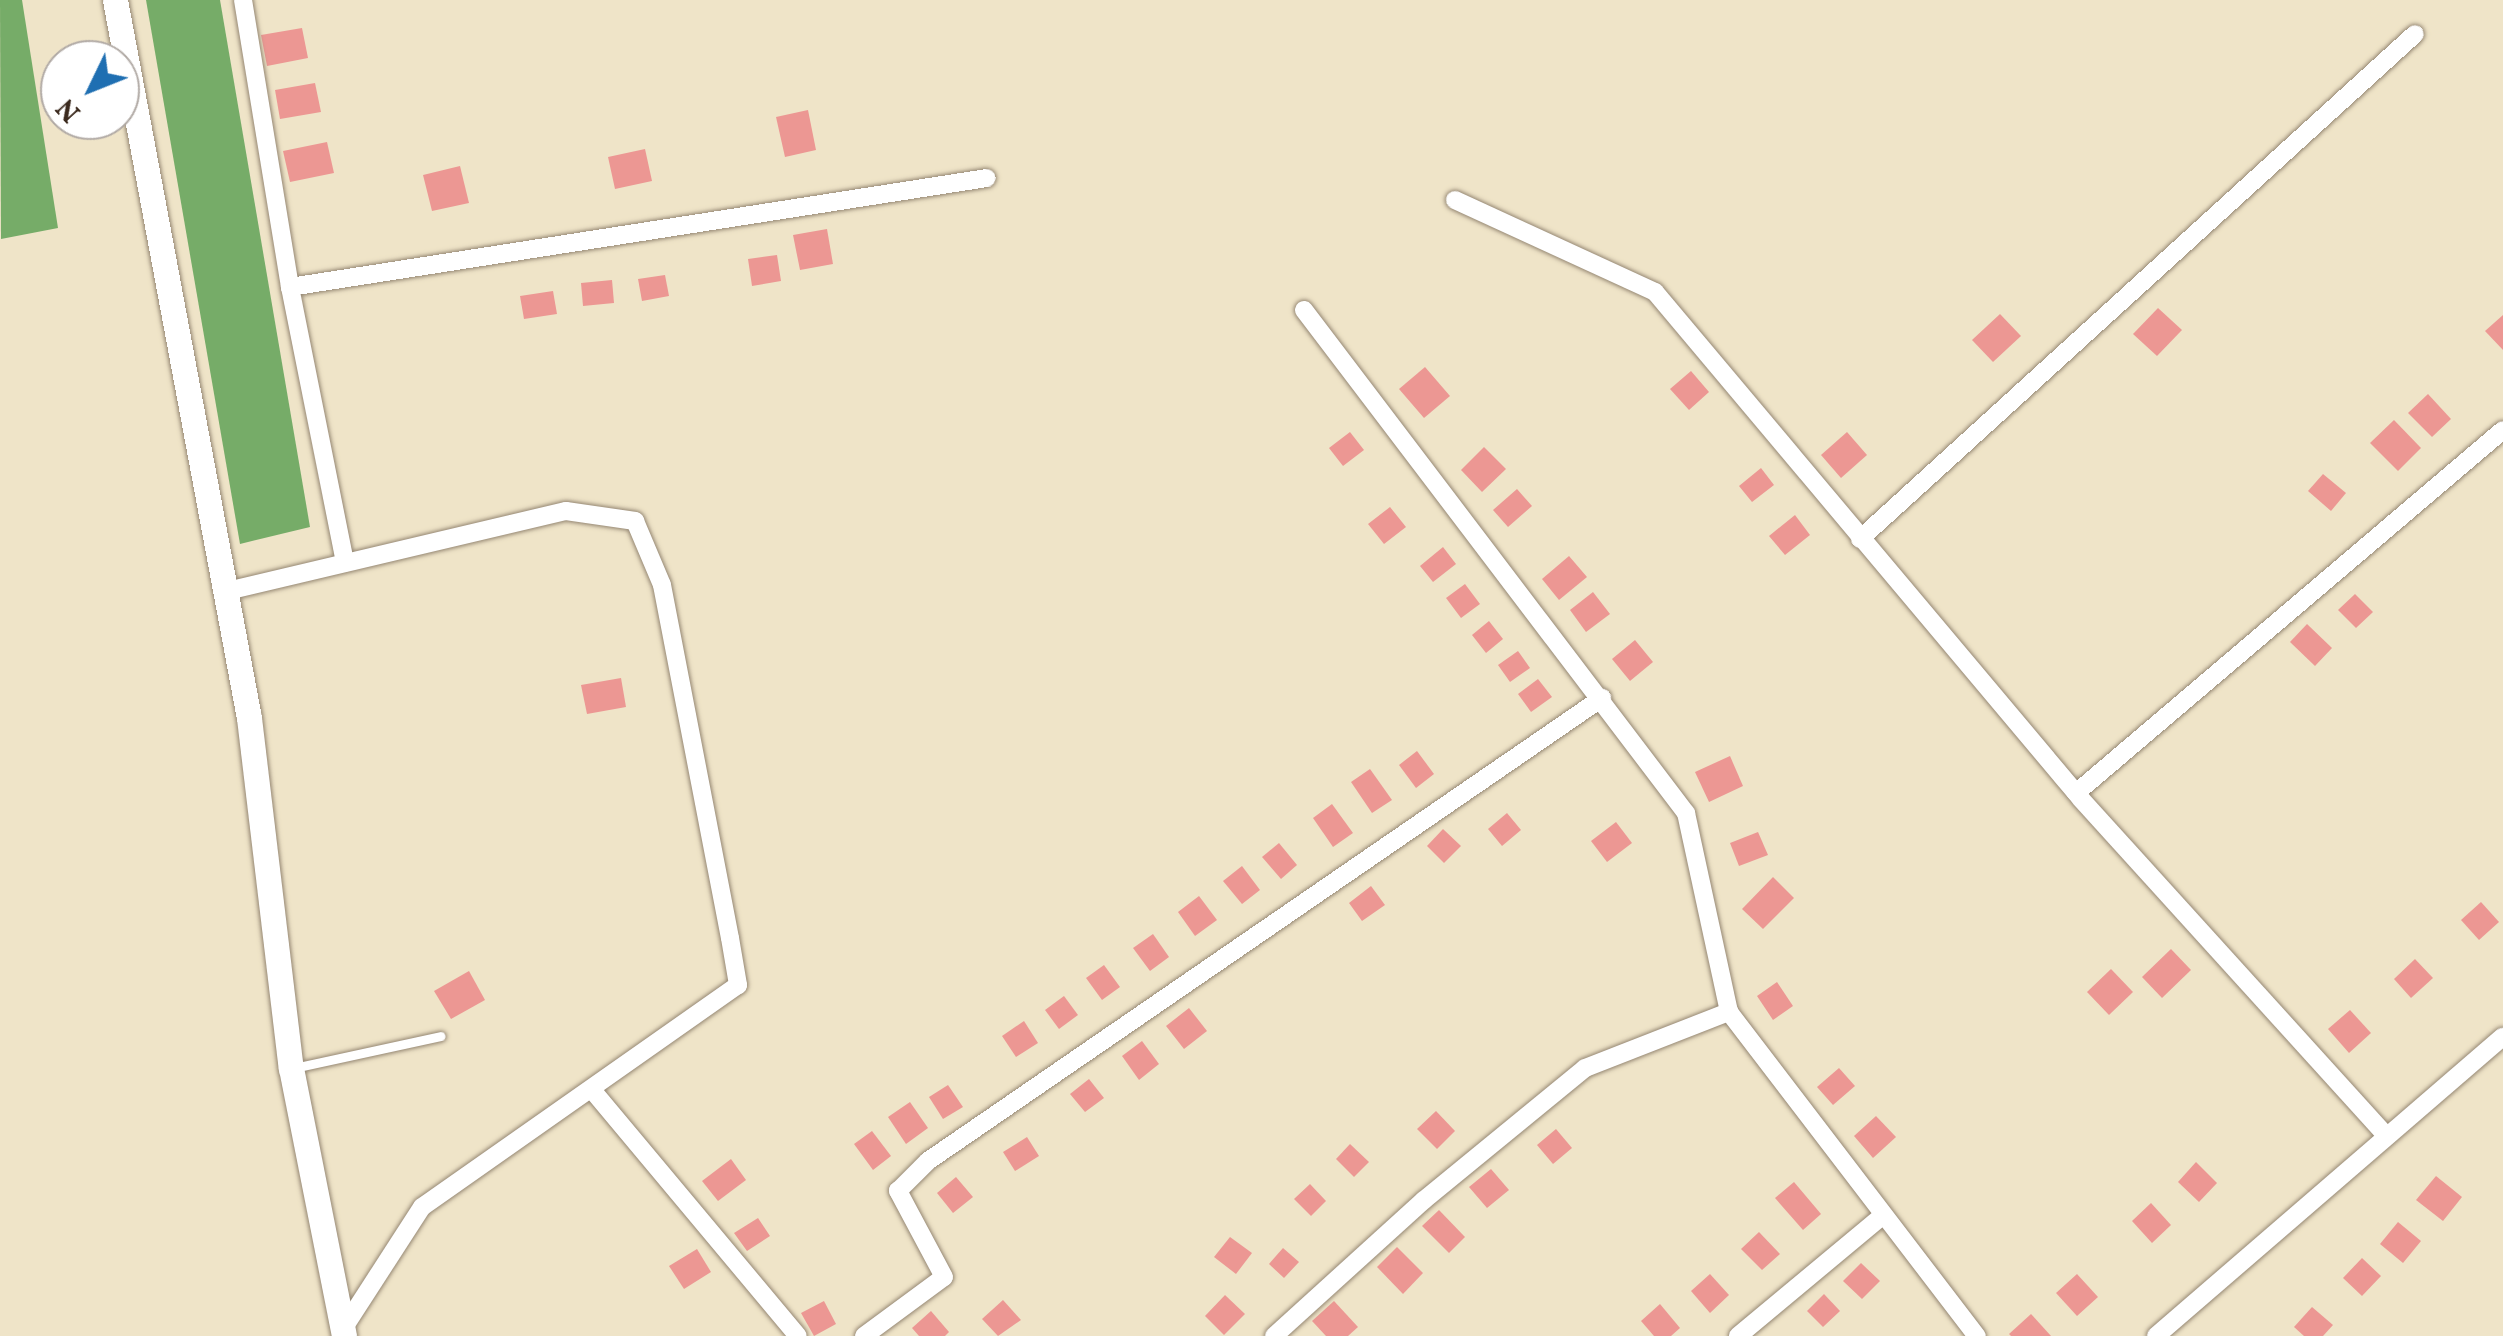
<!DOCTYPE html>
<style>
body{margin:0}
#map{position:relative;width:2503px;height:1336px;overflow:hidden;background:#efe4c8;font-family:Vollkorn,serif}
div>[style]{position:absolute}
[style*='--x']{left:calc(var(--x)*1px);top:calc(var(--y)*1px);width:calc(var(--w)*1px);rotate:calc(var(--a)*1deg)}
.forest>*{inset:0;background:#76ac68}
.building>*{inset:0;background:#ec9793}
.roads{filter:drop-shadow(0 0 2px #958773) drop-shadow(0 0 2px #958773)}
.service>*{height:9px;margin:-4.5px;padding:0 4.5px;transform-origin:4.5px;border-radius:4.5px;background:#fff}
.minor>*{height:18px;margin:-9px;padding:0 9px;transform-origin:9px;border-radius:9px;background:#fff}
.secondary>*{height:25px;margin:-12.5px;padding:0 12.5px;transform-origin:12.5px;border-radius:12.5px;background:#fff}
span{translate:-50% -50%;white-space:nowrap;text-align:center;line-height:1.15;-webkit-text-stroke:10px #fff;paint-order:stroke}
.north{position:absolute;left:40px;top:40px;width:100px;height:100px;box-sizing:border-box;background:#fff;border:2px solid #b1aaa5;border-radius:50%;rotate:227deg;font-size:28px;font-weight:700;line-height:40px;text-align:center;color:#3b2a1e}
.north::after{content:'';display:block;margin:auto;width:35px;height:45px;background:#1f6fb2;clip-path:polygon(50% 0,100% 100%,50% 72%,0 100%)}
</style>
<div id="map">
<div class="forest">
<i style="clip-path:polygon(0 0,22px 0,58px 228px,1px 239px)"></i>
<i style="clip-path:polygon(146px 0,220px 0,310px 527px,240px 544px)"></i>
</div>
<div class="building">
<i style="clip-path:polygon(302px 28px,308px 58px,267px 66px,261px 35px)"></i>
<i style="clip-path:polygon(315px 83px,321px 112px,280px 119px,275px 90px)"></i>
<i style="clip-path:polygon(808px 110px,816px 150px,785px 157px,776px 117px)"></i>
<i style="clip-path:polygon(327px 142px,334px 173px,290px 182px,283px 151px)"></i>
<i style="clip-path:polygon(645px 149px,652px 181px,615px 189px,608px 157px)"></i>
<i style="clip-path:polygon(460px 166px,469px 203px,432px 211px,423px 175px)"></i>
<i style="clip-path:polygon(827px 229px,833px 264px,800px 270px,793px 235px)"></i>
<i style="clip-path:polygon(777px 255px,781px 281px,752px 286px,748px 259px)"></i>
<i style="clip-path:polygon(665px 275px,669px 296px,642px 301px,638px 279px)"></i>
<i style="clip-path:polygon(612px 280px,614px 303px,583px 306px,581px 283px)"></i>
<i style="clip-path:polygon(553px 291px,557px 314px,524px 319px,520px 296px)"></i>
<i style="clip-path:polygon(2158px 308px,2182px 330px,2157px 356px,2133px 334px)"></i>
<i style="clip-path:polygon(2000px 314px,2021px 336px,1993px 362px,1972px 340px)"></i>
<i style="clip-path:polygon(2503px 315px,2503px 350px,2485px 331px)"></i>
<i style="clip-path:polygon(1425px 367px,1450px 396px,1424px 418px,1399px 389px)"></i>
<i style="clip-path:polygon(1691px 371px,1709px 392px,1689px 410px,1670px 389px)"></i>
<i style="clip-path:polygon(2428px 394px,2451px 419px,2432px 437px,2408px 413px)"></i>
<i style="clip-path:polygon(2394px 420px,2421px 448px,2398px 471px,2370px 443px)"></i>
<i style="clip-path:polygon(1350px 432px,1364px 450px,1343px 466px,1329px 448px)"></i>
<i style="clip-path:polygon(1847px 432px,1867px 455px,1841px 478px,1821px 455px)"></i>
<i style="clip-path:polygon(1484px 447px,1506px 469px,1482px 492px,1461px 470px)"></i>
<i style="clip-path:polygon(1761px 468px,1774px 485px,1752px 502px,1739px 486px)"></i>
<i style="clip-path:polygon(2323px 474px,2346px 493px,2331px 511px,2308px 491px)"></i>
<i style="clip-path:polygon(1517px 489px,1532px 506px,1508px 527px,1493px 510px)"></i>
<i style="clip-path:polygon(1390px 507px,1406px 527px,1384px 544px,1368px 524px)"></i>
<i style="clip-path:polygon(1795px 515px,1810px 535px,1785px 555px,1769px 536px)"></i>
<i style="clip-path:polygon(1443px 547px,1456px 564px,1433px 582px,1420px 566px)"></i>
<i style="clip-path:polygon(1569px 556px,1587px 577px,1559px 600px,1542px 579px)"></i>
<i style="clip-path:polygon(1465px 584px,1480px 604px,1461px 618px,1446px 598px)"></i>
<i style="clip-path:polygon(1593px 592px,1610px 614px,1586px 632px,1570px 610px)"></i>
<i style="clip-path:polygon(2355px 594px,2373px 612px,2356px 628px,2338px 610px)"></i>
<i style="clip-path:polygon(1489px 621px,1503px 639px,1486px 653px,1472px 635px)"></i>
<i style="clip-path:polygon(2307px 624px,2332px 648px,2315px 666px,2290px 642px)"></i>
<i style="clip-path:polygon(1635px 640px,1653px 662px,1630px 681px,1612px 659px)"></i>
<i style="clip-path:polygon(1518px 651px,1530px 668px,1510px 682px,1498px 665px)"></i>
<i style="clip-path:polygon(621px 678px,626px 707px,587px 714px,581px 685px)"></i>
<i style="clip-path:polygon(1538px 679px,1552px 697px,1531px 712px,1518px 694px)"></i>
<i style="clip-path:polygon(1417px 751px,1434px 774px,1416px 788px,1399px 765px)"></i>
<i style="clip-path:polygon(1730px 756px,1743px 786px,1709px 802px,1695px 772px)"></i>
<i style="clip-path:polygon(1370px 769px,1392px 800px,1372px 813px,1351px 782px)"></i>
<i style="clip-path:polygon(1332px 804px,1353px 833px,1333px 847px,1313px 818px)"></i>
<i style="clip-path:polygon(1507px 813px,1521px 830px,1502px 846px,1488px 829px)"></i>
<i style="clip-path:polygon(1616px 822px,1632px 843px,1607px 862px,1591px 841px)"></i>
<i style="clip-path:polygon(1443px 829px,1461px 846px,1444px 863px,1427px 846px)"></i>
<i style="clip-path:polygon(1758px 832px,1768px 855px,1739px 866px,1730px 843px)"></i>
<i style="clip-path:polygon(1279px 843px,1297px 865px,1281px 879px,1262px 857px)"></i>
<i style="clip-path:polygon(1242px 866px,1260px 890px,1242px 904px,1223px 881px)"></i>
<i style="clip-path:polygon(1773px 877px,1794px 898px,1763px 929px,1742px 909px)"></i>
<i style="clip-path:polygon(1371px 886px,1385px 905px,1362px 921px,1349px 903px)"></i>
<i style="clip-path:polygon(1199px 896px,1217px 920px,1195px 936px,1178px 912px)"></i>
<i style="clip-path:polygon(2481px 902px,2499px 922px,2479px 940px,2461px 920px)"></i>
<i style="clip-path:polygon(1153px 934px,1169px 957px,1150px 971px,1133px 948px)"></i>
<i style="clip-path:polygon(2171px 949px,2191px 970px,2162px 998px,2142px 977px)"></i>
<i style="clip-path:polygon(2415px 959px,2433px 978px,2411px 998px,2394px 979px)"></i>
<i style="clip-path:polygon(1104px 965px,1120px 987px,1102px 1000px,1086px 978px)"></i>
<i style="clip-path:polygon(2111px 969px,2133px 992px,2109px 1015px,2087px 992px)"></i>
<i style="clip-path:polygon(469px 971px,485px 1000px,451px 1019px,434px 991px)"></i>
<i style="clip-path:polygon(1777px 982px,1793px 1006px,1773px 1020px,1757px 996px)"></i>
<i style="clip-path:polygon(1064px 996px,1078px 1015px,1059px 1029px,1045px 1010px)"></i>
<i style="clip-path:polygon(1189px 1008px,1207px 1031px,1184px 1049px,1166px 1026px)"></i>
<i style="clip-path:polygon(2350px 1010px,2371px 1033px,2349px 1053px,2328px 1029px)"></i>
<i style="clip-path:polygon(1024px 1021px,1038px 1043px,1016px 1057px,1002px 1036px)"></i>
<i style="clip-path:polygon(1142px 1041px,1159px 1064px,1139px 1080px,1122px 1056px)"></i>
<i style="clip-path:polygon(1839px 1068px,1855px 1086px,1833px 1105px,1817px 1087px)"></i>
<i style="clip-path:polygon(1089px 1079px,1104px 1098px,1085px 1112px,1070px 1094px)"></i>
<i style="clip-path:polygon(948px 1085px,963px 1107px,943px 1119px,929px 1097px)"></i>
<i style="clip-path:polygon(910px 1102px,928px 1128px,906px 1144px,888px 1117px)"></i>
<i style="clip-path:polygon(1436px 1111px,1455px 1131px,1437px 1149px,1417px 1129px)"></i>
<i style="clip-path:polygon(1876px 1116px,1896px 1137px,1873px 1158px,1854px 1136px)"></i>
<i style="clip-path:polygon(1556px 1129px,1572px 1148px,1553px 1164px,1537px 1145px)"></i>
<i style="clip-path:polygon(872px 1131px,891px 1156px,873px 1170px,854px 1144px)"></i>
<i style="clip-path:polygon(1027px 1137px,1039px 1156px,1015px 1171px,1003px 1152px)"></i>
<i style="clip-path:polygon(1350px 1144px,1369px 1162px,1354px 1177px,1336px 1159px)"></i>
<i style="clip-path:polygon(731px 1159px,746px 1180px,718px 1201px,702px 1181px)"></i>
<i style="clip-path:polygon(2196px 1162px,2217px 1183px,2199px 1202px,2178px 1182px)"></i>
<i style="clip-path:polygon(1491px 1169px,1509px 1190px,1487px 1208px,1469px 1187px)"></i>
<i style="clip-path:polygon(2436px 1176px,2462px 1197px,2443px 1221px,2416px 1200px)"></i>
<i style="clip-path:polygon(956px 1177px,973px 1197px,953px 1213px,937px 1193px)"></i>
<i style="clip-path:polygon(1794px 1182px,1821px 1214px,1803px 1230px,1775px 1198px)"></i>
<i style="clip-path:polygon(1310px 1184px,1326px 1201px,1311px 1216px,1294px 1199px)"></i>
<i style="clip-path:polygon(2151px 1203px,2171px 1225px,2152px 1243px,2132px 1221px)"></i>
<i style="clip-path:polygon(1439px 1210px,1465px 1237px,1449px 1253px,1422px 1226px)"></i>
<i style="clip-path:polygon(758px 1218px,770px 1236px,747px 1251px,734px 1233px)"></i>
<i style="clip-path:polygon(2398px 1222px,2421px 1241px,2403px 1263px,2380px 1244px)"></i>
<i style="clip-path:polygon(1759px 1232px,1780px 1254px,1762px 1270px,1741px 1249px)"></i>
<i style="clip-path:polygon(1230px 1237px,1252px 1253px,1236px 1274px,1214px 1257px)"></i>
<i style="clip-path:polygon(1397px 1247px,1423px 1273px,1403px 1294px,1377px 1267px)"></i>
<i style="clip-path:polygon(1283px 1248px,1299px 1262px,1284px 1278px,1269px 1264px)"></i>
<i style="clip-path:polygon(697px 1249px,711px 1272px,684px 1289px,669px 1266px)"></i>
<i style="clip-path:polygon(2362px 1258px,2381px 1276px,2362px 1296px,2343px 1278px)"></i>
<i style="clip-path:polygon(1861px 1263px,1880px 1281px,1862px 1299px,1843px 1281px)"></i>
<i style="clip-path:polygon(1710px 1274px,1729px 1295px,1710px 1313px,1691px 1291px)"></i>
<i style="clip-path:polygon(2077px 1274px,2098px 1297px,2077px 1316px,2056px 1293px)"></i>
<i style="clip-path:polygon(1824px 1294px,1840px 1311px,1823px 1327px,1807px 1311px)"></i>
<i style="clip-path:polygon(1225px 1295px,1245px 1314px,1224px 1335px,1205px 1316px)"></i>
<i style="clip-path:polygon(1003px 1300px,1021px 1320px,998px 1336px,982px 1319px)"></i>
<i style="clip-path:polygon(824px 1301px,836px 1324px,814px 1336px,801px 1313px)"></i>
<i style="clip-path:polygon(1334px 1301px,1358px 1327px,1348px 1336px,1326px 1336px,1312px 1321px)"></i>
<i style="clip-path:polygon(1660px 1304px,1680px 1328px,1671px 1336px,1654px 1336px,1641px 1321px)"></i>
<i style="clip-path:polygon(2312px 1307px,2333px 1325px,2323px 1336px,2304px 1336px,2294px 1327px)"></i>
<i style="clip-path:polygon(931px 1311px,949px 1332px,945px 1336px,919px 1336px,912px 1328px)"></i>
<i style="clip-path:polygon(2031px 1314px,2051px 1336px,2011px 1336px,2009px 1334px)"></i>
</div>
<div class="roads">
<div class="service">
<i style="--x:294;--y:1068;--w:150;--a:-12.3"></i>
</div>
<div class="minor">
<i style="--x:243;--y:0;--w:291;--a:80.7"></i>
<i style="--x:290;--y:287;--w:281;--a:78.7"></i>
<i style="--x:1455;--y:200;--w:220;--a:24.7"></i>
<i style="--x:1655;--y:292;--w:662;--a:49.96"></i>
<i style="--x:2081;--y:799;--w:455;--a:47.8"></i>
<i style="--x:290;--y:287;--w:705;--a:-8.89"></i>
<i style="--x:1304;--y:310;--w:632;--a:52.79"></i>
<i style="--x:1686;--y:813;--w:204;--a:77.8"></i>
<i style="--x:1729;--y:1012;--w:408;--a:52.6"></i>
<i style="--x:1860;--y:539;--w:750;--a:-42.3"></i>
<i style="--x:223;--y:592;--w:352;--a:-13.3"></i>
<i style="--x:566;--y:511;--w:70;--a:8.2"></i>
<i style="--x:635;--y:521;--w:69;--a:67.1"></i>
<i style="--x:662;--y:585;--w:359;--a:79.1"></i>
<i style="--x:730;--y:938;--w:48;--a:80.3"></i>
<i style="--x:738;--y:985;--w:386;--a:144.9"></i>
<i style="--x:422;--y:1207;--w:145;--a:122.9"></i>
<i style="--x:2076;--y:793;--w:560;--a:-40.37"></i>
<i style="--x:593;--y:1091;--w:319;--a:50.1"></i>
<i style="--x:864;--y:1336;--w:99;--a:-36.4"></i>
<i style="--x:944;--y:1277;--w:98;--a:-118.1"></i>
<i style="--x:898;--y:1191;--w:42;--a:-45"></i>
<i style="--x:928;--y:1161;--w:818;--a:-34.49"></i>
<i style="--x:1274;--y:1336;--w:202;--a:-42.2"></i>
<i style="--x:1424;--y:1200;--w:208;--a:-39.3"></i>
<i style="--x:1585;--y:1068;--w:155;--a:-21.3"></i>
<i style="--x:1738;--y:1336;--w:187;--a:-39.8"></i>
<i style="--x:2156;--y:1336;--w:458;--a:-40.8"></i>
</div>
<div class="secondary">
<i style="--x:115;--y:0;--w:730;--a:79.43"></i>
<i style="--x:249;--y:718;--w:353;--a:83.2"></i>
<i style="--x:291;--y:1068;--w:273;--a:78.8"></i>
</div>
</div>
<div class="north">N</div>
</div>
